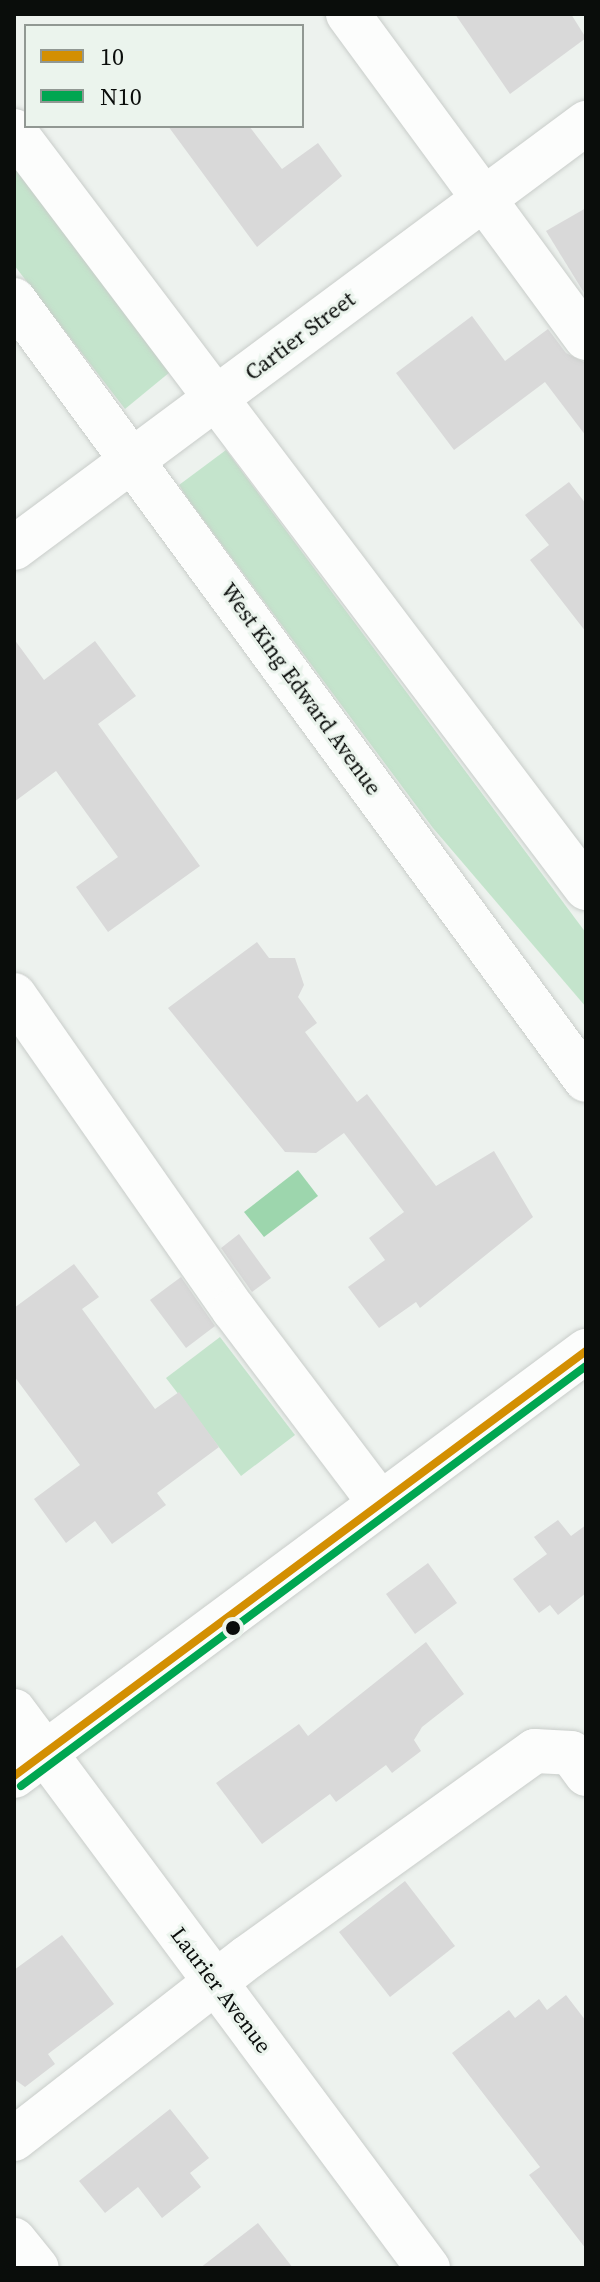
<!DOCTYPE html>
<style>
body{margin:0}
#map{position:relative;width:600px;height:2282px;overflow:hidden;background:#edf2ee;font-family:"Source Serif 4",serif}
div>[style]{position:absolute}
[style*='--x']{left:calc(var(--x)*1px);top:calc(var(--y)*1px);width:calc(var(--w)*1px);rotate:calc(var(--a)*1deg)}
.green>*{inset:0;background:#c4e4cc}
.water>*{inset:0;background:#9dd6ad}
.building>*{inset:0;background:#d9d9d9}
.roads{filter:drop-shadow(0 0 2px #c9cdca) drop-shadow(0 0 2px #c9cdca)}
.minor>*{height:44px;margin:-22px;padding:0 22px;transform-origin:22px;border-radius:22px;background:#fcfdfc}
.major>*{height:44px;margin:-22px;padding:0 22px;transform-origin:22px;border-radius:22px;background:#fcfdfc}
.highway>*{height:44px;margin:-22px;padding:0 22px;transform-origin:22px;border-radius:22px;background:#fcfdfc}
.bus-1>*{height:8px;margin:-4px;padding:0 4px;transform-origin:4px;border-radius:4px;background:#d38f02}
.bus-2>*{height:8px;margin:-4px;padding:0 4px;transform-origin:4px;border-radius:4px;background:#00a651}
.dots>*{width:22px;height:22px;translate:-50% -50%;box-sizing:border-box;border:4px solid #ebf4ed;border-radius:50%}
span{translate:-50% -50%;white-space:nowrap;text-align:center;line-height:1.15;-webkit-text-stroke:6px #ebf4ed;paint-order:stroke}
.street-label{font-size:22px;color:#0a0d0b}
.frame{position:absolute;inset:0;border:16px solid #0a0d0b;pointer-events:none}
.legend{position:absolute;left:24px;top:24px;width:280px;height:104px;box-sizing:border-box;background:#ebf4ed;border:2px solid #919893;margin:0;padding:10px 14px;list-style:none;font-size:24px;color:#0a0d0b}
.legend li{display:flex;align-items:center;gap:16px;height:40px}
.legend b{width:40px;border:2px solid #919893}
</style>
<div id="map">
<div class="green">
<i style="clip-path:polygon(14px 162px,170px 372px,125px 409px,14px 265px)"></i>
<i style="clip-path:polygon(226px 450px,586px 933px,586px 1007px,433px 828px,188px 499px,179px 485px)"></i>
<i style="clip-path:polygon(220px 1337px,295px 1435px,241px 1476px,166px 1378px)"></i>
</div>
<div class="water">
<i style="clip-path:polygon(298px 1170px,318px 1196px,264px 1237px,244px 1212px)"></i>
</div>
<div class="building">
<i style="clip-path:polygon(455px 14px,571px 14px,586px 38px,510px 94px)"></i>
<i style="clip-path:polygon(168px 126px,249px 126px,282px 169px,318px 143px,342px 176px,257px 247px)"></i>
<i style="clip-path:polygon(586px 208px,586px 296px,546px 231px)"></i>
<i style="clip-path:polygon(472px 316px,505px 361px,548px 329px,566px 353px,586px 363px,586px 436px,545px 382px,454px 450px,396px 373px)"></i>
<i style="clip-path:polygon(569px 482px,586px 504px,586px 632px,530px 560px,549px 545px,525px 515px)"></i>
<i style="clip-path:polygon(14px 639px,44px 680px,95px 641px,136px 696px,98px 724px,200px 866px,108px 932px,76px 887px,118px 857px,56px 771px,14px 802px)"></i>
<i style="clip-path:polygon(257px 942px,269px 958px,295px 958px,304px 985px,298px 997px,317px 1023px,305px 1032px,357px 1102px,367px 1094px,436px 1186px,494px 1151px,533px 1217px,420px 1308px,416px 1302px,379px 1328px,348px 1287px,385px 1260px,369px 1238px,404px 1212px,344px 1133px,316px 1153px,285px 1152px,168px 1008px)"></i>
<i style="clip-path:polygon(239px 1234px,271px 1278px,252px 1292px,221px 1248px)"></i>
<i style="clip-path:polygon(74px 1264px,99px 1297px,82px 1309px,155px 1409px,179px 1392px,219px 1447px,157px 1493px,166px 1505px,112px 1544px,95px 1521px,66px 1543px,34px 1499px,80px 1465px,14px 1376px,14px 1308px)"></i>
<i style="clip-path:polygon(181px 1277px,215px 1326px,186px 1348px,150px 1300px)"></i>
<i style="clip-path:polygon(558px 1520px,571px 1536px,586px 1525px,586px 1593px,558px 1615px,550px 1605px,539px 1613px,513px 1579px,547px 1554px,534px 1537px)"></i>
<i style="clip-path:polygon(428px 1563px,457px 1603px,415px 1634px,386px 1594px)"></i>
<i style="clip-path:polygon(426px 1642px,464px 1694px,422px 1727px,414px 1740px,421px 1751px,392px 1773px,386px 1765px,336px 1802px,330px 1794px,262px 1844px,216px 1783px,299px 1724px,308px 1736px)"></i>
<i style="clip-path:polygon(405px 1881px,455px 1946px,390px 1997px,339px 1932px)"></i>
<i style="clip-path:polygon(62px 1935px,114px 2004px,48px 2054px,55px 2064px,25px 2087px,14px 2079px,14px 1970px)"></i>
<i style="clip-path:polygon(566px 1995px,586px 2021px,586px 2249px,529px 2175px,540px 2167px,452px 2053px,509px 2010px,515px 2018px,539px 1999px,547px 2010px)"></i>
<i style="clip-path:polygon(170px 2109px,209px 2158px,190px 2173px,201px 2187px,162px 2218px,138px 2187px,105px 2213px,79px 2181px)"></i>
<i style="clip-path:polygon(258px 2223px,293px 2268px,200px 2268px)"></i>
</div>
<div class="roads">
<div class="minor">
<i style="--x:348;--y:14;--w:402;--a:53.7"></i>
<i style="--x:14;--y:548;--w:713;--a:-36.61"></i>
<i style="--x:14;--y:995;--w:384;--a:55.1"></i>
<i style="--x:234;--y:1310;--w:242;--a:52.9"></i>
<i style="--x:14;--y:1711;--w:694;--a:53.38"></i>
<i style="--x:14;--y:2139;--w:296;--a:-37.9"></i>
<i style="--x:248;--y:1957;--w:353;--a:-35.7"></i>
<i style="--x:535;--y:1751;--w:36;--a:3"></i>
<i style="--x:571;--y:1753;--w:26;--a:54"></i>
<i style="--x:14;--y:2240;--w:36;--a:51"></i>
</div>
<div class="major">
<i style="--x:14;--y:131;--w:949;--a:52.92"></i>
<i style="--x:14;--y:300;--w:967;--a:53.75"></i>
</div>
<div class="highway">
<i style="--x:14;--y:1776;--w:713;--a:-36.61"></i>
</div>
</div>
<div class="bus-1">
<i style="--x:14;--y:1776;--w:713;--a:-36.61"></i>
</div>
<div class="bus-2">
<i style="--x:21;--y:1786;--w:704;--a:-36.63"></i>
</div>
<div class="dots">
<i style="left:233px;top:1628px;background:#0a0d0b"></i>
</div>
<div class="street-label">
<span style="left:300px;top:336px;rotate:-37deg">Cartier Street</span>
<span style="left:301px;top:689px;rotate:54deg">West King Edward Avenue</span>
<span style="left:221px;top:1990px;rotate:53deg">Laurier Avenue</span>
</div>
<div class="frame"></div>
<ul class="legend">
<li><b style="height:10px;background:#d38f02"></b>10</li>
<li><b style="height:10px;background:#00a651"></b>N10</li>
</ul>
</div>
